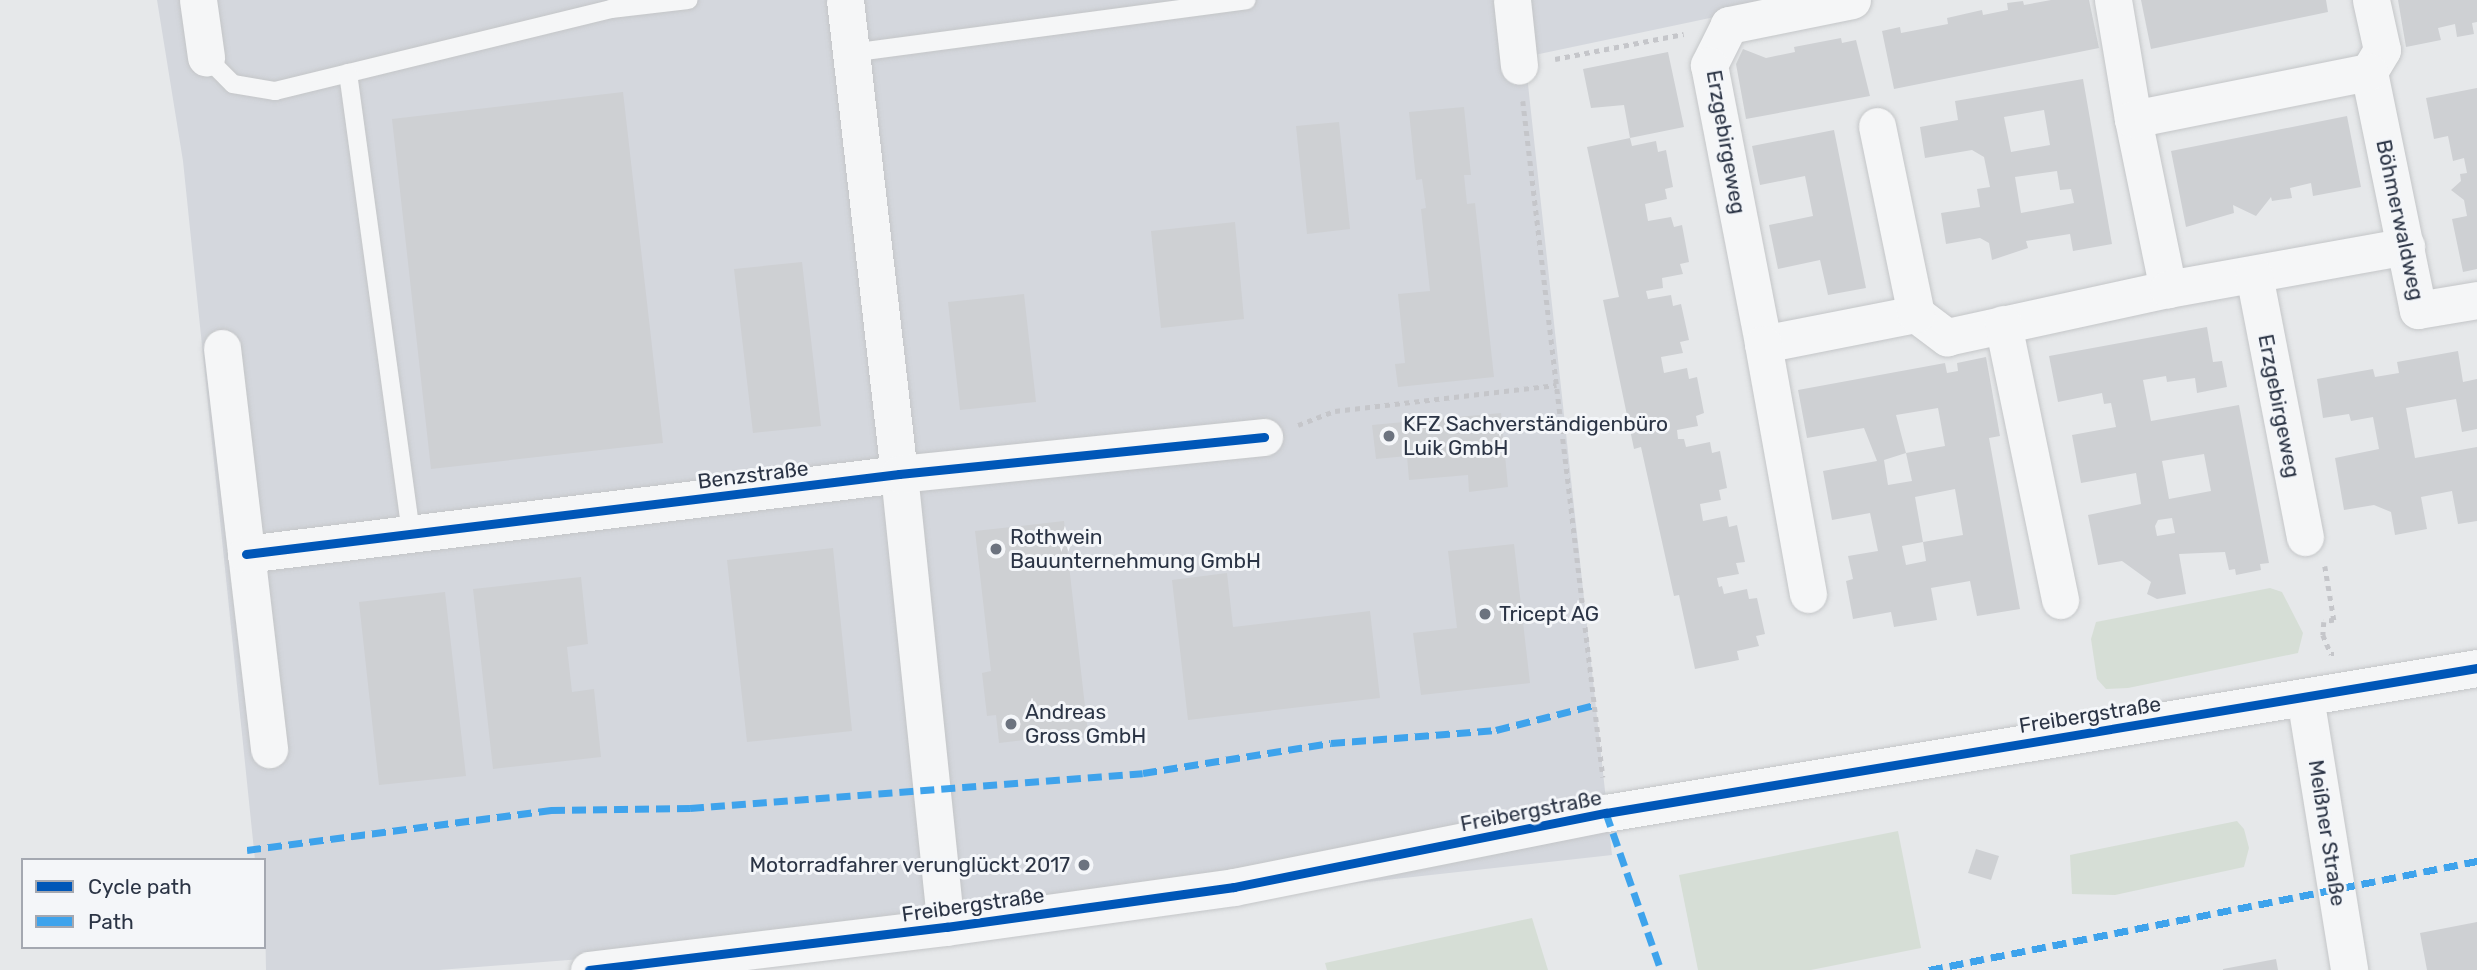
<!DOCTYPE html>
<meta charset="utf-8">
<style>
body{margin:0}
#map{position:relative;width:2477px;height:970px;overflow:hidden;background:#e6e8ea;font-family:Rubik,sans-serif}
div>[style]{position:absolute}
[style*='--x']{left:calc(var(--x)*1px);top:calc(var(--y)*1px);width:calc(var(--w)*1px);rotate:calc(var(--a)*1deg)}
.built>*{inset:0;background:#d4d7dd}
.green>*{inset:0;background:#d6ded6}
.building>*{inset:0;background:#ced0d3}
.path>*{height:4.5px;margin-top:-2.25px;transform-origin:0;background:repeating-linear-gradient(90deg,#c5c6ca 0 5px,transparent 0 10px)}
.roads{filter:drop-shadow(0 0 2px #c4c6c8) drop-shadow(0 0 2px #c4c6c8)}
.lane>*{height:18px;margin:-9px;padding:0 9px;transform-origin:9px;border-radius:9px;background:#f5f6f7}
.street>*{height:37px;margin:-18.5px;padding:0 18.5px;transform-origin:18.5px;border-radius:18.5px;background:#f5f6f7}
.quiet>*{height:7px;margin-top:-3.5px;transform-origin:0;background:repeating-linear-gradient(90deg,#3ea3ec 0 14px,transparent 0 21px)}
.cycleway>*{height:9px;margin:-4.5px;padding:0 4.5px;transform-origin:4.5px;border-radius:4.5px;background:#0057b8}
.dots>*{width:19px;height:19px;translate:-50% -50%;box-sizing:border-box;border:4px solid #f4f6f9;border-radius:50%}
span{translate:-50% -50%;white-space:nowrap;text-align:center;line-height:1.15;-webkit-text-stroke:6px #f4f6f9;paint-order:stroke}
.street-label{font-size:21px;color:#2b3445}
.poi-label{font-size:21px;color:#2b3445}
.left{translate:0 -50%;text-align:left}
.right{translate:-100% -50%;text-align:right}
.legend{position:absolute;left:21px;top:858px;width:245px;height:91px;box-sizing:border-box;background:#f4f6f9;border:2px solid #a4a8b1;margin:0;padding:9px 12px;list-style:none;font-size:21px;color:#2b3445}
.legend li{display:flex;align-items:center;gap:14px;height:35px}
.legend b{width:35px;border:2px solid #a4a8b1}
</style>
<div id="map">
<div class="built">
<i style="clip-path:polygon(157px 0,1796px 0,1525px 57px,1612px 855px,889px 935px,439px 970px,266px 970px,264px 860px,255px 860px,183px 161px)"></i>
</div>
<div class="green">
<i style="clip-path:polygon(2270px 588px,2282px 592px,2303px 633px,2298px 653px,2128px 688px,2106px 689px,2097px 679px,2091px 639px,2096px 622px)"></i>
<i style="clip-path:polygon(2237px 821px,2244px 829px,2249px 848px,2244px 867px,2115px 895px,2072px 894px,2070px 855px)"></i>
<i style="clip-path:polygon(1898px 831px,1921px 948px,1811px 970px,1698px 970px,1679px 875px)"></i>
<i style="clip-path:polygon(1532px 918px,1548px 970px,1327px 970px,1325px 963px)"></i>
</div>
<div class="building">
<i style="clip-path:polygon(2051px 0,2089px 0,2099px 48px,1894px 89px,1882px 31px,1900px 27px,1901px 33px,1948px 24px,1947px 18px,1982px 10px,1983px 15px,2008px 10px,2007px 3px,2023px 1px,2024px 5px)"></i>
<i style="clip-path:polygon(2141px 0,2326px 0,2328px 12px,2151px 49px)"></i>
<i style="clip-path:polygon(2398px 0,2477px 0,2477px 22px,2472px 23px,2474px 34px,2457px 37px,2455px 24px,2438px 28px,2441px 40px,2406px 47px)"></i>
<i style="clip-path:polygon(1841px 38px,1842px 43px,1856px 40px,1870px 96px,1746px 119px,1736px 64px,1743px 49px,1766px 58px,1795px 52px,1794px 47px)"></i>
<i style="clip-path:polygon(1668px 52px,1684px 127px,1630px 138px,1624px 105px,1591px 108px,1583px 69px)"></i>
<i style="clip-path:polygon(evenodd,2083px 79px,2112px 244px,2073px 251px,2070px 234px,2026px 241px,2028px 248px,1992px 260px,1989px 243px,1980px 238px,1946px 244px,1941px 213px,1980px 207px,1977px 189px,1990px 187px,1984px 157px,1972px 150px,1925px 158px,1920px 127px,1958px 120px,1955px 101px,2083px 79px,2044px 110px,2050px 145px,2011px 152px,2004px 117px,2044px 110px,2083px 79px,2057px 171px,2060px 190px,2071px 189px,2074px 203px,2021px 213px,2015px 177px,2057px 171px)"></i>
<i style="clip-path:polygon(2477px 88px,2477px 269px,2463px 272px,2452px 219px,2467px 216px,2464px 200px,2451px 190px,2461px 181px,2460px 174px,2467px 173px,2464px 158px,2453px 161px,2448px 136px,2434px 139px,2426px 98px)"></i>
<i style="clip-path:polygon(623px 92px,663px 443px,431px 469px,392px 119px)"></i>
<i style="clip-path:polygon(1464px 107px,1471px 175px,1464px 175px,1467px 204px,1475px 203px,1494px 377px,1398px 387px,1395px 364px,1405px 363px,1398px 294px,1430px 291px,1421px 209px,1426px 208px,1422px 179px,1416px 180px,1409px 112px)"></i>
<i style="clip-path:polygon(2347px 116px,2361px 187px,2313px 196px,2311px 183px,2290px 188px,2292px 198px,2272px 201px,2271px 197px,2256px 216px,2233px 205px,2234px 213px,2186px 227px,2171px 151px)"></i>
<i style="clip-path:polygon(1339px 122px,1350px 229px,1307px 234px,1296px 126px)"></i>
<i style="clip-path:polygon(1834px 130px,1866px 288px,1828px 295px,1820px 260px,1778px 269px,1769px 225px,1813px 216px,1805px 176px,1760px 185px,1752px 146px)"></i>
<i style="clip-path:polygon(1630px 138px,1632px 146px,1656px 141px,1658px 152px,1666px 150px,1673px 187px,1665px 189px,1667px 199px,1645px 204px,1648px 221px,1671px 217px,1674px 227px,1682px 225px,1689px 262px,1680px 264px,1683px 274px,1662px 278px,1663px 288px,1646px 291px,1648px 299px,1671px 295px,1673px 306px,1681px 304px,1689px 340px,1680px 342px,1683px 353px,1661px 357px,1664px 373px,1687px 368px,1689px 379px,1697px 377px,1704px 413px,1696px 416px,1698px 426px,1677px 430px,1678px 439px,1684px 439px,1686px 447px,1710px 442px,1712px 453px,1720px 451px,1727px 488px,1719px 490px,1721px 500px,1700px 504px,1703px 521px,1727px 516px,1729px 527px,1737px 525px,1745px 562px,1736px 563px,1739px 574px,1717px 578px,1719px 587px,1722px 586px,1724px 594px,1747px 589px,1749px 599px,1757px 598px,1765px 634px,1756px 636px,1759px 646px,1737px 651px,1739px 660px,1695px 669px,1679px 595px,1674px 596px,1641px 447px,1634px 449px,1603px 300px,1619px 297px,1587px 147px)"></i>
<i style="clip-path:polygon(1235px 222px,1244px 319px,1161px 328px,1151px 231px)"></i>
<i style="clip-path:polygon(802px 262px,821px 426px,753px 433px,734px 269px)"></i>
<i style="clip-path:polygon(1024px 294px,1036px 402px,960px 410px,948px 302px)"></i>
<i style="clip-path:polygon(evenodd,2207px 327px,2213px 362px,2222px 361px,2227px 387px,2197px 393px,2195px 378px,2167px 382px,2166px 376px,2143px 380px,2151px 421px,2239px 405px,2269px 563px,2260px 564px,2261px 570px,2236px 575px,2235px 569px,2229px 570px,2225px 552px,2179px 554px,2186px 594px,2157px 599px,2147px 594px,2151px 582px,2122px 561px,2098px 565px,2088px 515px,2141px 504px,2136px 473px,2081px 483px,2072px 435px,2116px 427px,2111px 403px,2104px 404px,2102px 393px,2058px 402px,2049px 356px,2207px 327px,2204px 454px,2211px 491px,2169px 499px,2162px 461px,2204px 454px,2207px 327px,2172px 518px,2175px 533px,2157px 536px,2155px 526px,2158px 520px,2172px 518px)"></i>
<i style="clip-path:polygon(2458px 351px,2463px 382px,2477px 379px,2477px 429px,2462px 432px,2456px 399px,2406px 408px,2415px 458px,2477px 447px,2477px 521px,2458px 524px,2452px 491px,2421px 497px,2427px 529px,2395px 535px,2391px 512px,2374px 505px,2344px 510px,2335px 458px,2379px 449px,2373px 417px,2351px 421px,2349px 414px,2323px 418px,2317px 379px,2373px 369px,2375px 377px,2399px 373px,2397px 362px)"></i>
<i style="clip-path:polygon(evenodd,1986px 357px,2000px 436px,1989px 438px,2020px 609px,1977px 616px,1970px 581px,1931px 588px,1937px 620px,1894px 627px,1891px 612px,1853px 619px,1846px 581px,1853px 579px,1848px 556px,1878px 551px,1870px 513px,1832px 520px,1823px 471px,1877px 461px,1864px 428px,1807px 438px,1798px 390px,1945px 363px,1947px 373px,1958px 371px,1957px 363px,1986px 357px,1938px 408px,1945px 446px,1906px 453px,1912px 481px,1888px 485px,1884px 460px,1906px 453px,1896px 415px,1938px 408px,1986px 357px,1955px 489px,1963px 535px,1923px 542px,1926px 561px,1906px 565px,1902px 546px,1923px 542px,1915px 497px,1955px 489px)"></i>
<i style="clip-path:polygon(1501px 413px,1508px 487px,1469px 492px,1468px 475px,1409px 480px,1407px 456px,1376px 459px,1372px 425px)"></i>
<i style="clip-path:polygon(1064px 521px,1088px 733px,999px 743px,996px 715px,987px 716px,982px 673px,991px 671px,975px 531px)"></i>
<i style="clip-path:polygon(1514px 544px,1530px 683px,1421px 695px,1413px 633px,1457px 628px,1448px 551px)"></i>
<i style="clip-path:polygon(833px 548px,852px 731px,747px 742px,727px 560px)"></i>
<i style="clip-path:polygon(1227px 573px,1233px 627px,1370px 611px,1380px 698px,1188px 720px,1172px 580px)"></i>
<i style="clip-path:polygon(581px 577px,588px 644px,567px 647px,572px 692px,594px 689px,601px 757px,493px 769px,473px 589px)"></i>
<i style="clip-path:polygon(445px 592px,466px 776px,379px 785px,359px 602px)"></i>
<i style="clip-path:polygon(1976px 849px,1999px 856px,1991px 880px,1968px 873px)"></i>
<i style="clip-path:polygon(2477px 922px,2477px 970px,2427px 970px,2420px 933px)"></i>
<i style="clip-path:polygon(2276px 959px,2278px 970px,2223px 970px,2223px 969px)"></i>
</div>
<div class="path">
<i style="--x:1555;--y:59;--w:131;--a:-11"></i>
<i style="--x:1523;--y:101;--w:681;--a:83.25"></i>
<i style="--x:1298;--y:425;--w:40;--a:-21"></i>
<i style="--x:1335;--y:411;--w:223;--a:-6.7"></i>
<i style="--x:2325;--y:566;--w:55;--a:80.5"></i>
<i style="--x:2334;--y:620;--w:10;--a:169"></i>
<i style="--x:2324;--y:622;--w:13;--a:94"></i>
<i style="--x:2323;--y:635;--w:21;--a:67"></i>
<i style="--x:2331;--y:654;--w:3;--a:0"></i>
</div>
<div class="roads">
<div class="lane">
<i style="--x:851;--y:53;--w:399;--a:-7.6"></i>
<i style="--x:206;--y:57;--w:38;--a:45"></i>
<i style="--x:233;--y:84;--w:43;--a:9.5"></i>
<i style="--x:275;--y:91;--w:346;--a:-13.7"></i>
<i style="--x:611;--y:9;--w:78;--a:-6.7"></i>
<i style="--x:348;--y:73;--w:465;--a:82.2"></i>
</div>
<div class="street">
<i style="--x:198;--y:0;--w:58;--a:82"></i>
<i style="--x:845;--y:0;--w:477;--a:83.5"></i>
<i style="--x:899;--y:474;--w:455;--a:84.1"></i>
<i style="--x:1512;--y:0;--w:66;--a:83.9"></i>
<i style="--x:1852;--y:0;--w:126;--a:168.5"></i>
<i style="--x:1729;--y:25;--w:45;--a:116.6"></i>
<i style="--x:1709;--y:65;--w:284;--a:79"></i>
<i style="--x:1763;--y:344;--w:156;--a:-11.1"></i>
<i style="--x:1916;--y:314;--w:39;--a:37"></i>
<i style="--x:1947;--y:337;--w:226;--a:-12.3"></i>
<i style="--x:2113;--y:0;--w:121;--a:80.5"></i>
<i style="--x:2133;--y:119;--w:174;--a:78.4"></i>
<i style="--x:2168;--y:289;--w:242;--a:-10.2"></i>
<i style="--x:2371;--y:0;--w:51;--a:77.6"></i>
<i style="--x:2382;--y:50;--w:26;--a:121"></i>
<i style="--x:2369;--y:72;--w:243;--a:78.4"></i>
<i style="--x:2418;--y:310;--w:60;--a:-9.6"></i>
<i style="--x:2133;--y:119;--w:241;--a:-11.3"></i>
<i style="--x:1877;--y:126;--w:192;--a:78.3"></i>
<i style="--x:2254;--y:275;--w:267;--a:79"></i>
<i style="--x:2003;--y:324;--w:282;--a:78.3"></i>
<i style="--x:1763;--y:344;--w:254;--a:79.8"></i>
<i style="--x:222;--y:348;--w:404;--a:83.3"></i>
<i style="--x:246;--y:554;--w:658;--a:-6.98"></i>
<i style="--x:899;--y:474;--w:367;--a:-5.8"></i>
<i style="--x:2305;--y:697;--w:277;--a:80.8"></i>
<i style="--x:589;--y:970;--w:360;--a:-6.9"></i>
<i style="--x:946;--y:927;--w:291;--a:-7.9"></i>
<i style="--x:1234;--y:887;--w:379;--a:-11.3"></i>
<i style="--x:1606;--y:813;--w:883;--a:-9.45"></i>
</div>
</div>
<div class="quiet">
<i style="--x:1606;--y:813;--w:166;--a:70.7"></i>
<i style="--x:247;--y:850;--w:307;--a:-7.5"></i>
<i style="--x:551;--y:810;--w:139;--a:-0.8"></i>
<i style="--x:690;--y:808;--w:454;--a:-4.4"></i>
<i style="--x:1143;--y:773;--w:190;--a:-9.1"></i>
<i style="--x:1331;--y:743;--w:166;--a:-4.5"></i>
<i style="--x:1496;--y:730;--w:102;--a:-14.2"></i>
<i style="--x:1929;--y:970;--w:559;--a:-11.25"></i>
</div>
<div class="cycleway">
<i style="--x:246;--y:554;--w:658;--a:-6.98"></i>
<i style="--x:899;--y:474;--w:367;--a:-5.8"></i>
<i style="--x:589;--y:970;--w:360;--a:-6.9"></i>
<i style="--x:946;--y:927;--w:291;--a:-7.9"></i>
<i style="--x:1234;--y:887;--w:379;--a:-11.3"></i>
<i style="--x:1606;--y:813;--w:883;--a:-9.45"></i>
</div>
<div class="dots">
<i style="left:1389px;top:436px;background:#6c737f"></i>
<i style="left:996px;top:549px;background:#6c737f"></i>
<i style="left:1485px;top:614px;background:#6c737f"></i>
<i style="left:1011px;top:724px;background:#6c737f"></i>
<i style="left:1084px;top:865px;background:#6c737f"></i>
</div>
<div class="street-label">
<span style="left:1726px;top:142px;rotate:80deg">Erzgebirgeweg</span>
<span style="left:2400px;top:220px;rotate:78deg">Böhmerwaldweg</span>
<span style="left:2279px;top:406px;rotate:79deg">Erzgebirgeweg</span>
<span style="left:753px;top:475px;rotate:-7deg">Benzstraße</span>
<span style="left:2090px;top:715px;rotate:-9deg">Freibergstraße</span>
<span style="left:1531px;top:811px;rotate:-11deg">Freibergstraße</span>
<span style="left:2327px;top:833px;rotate:81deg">Meißner Straße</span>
<span style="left:973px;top:905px;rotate:-8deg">Freibergstraße</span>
</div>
<div class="poi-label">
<span class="left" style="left:1403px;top:436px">KFZ Sachverständigenbüro<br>Luik GmbH</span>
<span class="left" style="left:1010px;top:549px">Rothwein<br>Bauunternehmung GmbH</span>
<span class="left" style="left:1499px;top:614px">Tricept AG</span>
<span class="left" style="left:1025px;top:724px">Andreas<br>Gross GmbH</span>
<span class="right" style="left:1070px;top:865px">Motorradfahrer verunglückt 2017</span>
</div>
<ul class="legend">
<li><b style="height:9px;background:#0057b8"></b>Cycle path</li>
<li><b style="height:9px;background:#3ea3ec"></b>Path</li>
</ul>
</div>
